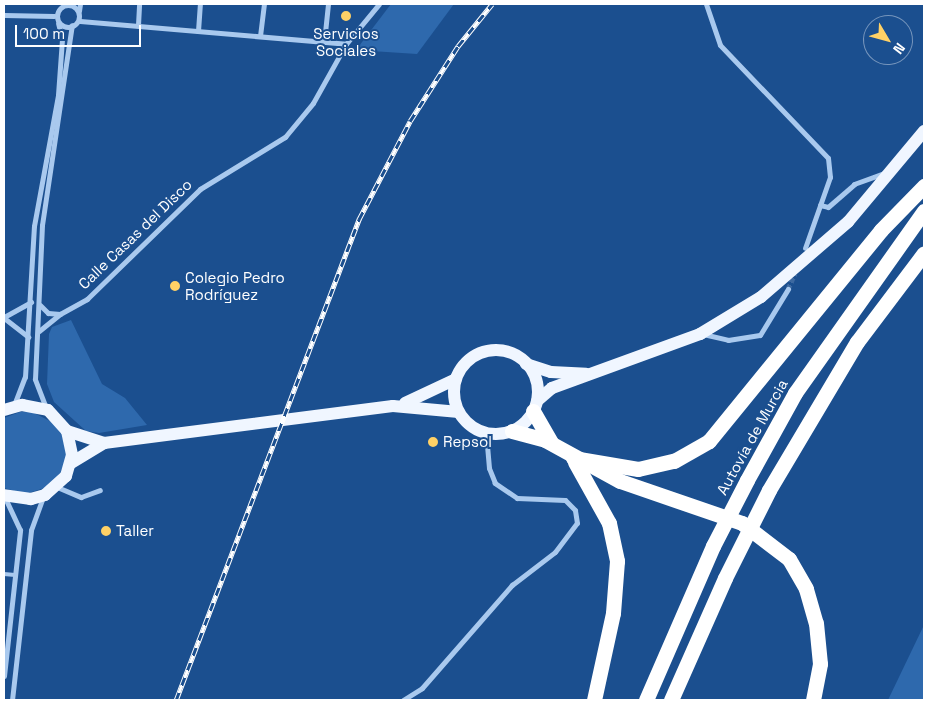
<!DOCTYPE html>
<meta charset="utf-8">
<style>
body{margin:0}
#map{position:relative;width:928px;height:704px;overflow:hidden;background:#1b4f8f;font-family:"Space Grotesk",sans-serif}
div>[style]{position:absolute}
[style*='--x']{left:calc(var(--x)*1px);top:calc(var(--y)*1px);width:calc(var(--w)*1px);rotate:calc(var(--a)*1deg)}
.green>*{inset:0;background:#2e69ad}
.street-tunnel>*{height:5px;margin-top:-2.5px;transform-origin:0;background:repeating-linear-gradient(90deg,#3d69a0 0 5px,transparent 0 7.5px)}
.lane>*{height:4px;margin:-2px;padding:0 2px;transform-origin:2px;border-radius:2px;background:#a9c9ee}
.street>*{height:5px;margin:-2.5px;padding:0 2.5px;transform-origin:2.5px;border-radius:2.5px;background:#a9c9ee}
.street>.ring{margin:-2.5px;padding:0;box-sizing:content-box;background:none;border:5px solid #a9c9ee;border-radius:50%}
.primary>*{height:12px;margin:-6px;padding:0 6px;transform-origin:6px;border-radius:6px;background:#f0f6ff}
.primary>.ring{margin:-6px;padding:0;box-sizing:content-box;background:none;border:12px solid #f0f6ff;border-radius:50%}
.highway>*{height:15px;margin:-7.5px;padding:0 7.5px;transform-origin:7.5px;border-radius:7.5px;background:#fff}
.rail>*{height:4.5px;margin-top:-2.25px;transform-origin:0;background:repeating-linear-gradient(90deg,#1b4f8f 0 8px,#fff 0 16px);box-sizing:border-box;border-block:1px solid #fff}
.highway-bridge>*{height:15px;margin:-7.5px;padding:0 7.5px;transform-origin:7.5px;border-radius:7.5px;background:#fff}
.dots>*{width:14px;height:14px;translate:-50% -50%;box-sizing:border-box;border:2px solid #1b4f8f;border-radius:50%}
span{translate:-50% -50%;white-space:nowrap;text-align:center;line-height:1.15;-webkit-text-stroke:4px #1b4f8f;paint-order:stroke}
.poi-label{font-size:15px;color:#fff}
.left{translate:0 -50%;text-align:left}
.street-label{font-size:15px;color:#fff}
.frame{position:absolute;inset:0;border:5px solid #fff;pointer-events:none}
.north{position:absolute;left:863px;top:15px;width:50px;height:50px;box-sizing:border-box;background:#1b4f8f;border:1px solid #7695bc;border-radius:50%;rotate:127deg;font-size:14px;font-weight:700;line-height:20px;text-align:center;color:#fff}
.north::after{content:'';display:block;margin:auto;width:18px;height:22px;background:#ffd166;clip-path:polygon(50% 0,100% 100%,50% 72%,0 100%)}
.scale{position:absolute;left:15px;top:25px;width:126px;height:22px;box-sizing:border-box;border:2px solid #fff;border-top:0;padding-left:6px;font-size:15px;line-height:18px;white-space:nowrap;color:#fff;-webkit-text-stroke:4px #1b4f8f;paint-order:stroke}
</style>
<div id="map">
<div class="green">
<i style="clip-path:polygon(391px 4px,454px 4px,417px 54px,356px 50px)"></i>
<i style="clip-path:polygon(71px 320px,102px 384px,125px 398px,147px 425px,99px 433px,86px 431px,54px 402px,47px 384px,49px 334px,52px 327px)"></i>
<i style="clip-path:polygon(20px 412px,32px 412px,54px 423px,61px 432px,67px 456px,58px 479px,48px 487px,25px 494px,4px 488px,4px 418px)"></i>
<i style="clip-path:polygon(924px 625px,924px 700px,888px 700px)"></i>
</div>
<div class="street-tunnel">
<i style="--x:788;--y:289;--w:17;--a:-66"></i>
</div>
<div class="lane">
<i style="--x:4;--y:574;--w:11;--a:5"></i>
</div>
<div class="street">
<i style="--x:706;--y:4;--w:43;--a:71.1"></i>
<i style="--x:720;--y:45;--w:156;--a:46.3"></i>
<i style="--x:828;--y:158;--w:19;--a:84"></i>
<i style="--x:830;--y:177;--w:75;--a:109.4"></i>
<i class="ring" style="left:57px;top:5px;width:17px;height:17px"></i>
<i style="--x:79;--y:11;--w:7;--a:-82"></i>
<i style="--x:4;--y:15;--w:50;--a:1.1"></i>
<i style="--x:80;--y:21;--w:267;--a:4.9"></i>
<i style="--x:138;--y:25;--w:21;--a:-87"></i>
<i style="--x:198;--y:31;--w:27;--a:-86"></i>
<i style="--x:260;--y:36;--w:32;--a:-83"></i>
<i style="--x:324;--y:42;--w:38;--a:-84"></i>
<i style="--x:820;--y:205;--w:8;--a:14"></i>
<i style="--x:828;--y:207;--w:35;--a:-41"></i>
<i style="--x:854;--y:184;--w:32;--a:-20"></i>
<i style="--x:60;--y:314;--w:31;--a:-29"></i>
<i style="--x:87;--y:299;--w:158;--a:-44.2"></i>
<i style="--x:200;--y:189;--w:100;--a:-31.5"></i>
<i style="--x:285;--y:137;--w:44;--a:-50.5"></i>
<i style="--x:313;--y:103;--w:68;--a:-60.8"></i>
<i style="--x:346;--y:44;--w:52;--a:-50.5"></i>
<i style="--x:4;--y:317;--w:31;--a:-29"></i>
<i style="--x:4;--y:318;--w:31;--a:38"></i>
<i style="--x:39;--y:331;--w:27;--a:-39"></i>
<i style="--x:60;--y:314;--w:12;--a:-175"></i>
<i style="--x:48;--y:313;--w:11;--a:-135"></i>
<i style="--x:703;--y:334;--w:26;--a:13"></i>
<i style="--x:728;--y:340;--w:32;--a:-9"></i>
<i style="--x:760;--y:335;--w:54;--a:-58.7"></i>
<i style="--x:14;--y:405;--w:30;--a:-69"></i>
<i style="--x:25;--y:377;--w:151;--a:-86.6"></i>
<i style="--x:34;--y:226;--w:133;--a:-79.6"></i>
<i style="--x:58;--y:95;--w:56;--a:-85.9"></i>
<i style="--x:62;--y:39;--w:16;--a:-104"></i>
<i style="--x:46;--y:408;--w:31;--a:-111"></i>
<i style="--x:35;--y:379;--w:154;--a:-87.4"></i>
<i style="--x:42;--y:225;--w:202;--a:-81.5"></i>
<i style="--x:57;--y:487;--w:26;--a:23"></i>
<i style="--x:81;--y:497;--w:20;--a:-20"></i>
<i style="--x:4;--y:676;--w:147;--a:-83.7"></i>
<i style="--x:20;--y:530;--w:35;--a:-115"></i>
<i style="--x:12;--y:700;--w:171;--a:-83.6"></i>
<i style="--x:31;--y:530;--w:33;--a:-70"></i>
<i style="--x:403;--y:700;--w:22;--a:-32"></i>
<i style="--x:422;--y:688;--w:137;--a:-48.9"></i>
<i style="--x:512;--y:585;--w:54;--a:-37.5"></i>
<i style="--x:555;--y:552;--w:36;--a:-53"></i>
<i style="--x:577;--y:523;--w:13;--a:-99"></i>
<i style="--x:575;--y:510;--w:14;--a:-135"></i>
<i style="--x:565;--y:500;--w:48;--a:-177.6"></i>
<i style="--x:517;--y:498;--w:27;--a:-146"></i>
<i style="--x:495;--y:483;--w:16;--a:-112"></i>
<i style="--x:489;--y:468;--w:35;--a:-95"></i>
</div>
<div class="primary">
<i class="ring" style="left:454px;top:350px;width:72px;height:72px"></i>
<i style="--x:526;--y:364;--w:26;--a:18"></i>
<i style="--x:551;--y:372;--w:35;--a:3"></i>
<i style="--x:537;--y:401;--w:20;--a:-41"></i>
<i style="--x:552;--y:388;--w:158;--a:-20"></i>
<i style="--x:700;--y:334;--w:71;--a:-31.2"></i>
<i style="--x:761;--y:297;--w:115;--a:-40.8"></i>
<i style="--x:848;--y:222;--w:119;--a:-50.1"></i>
<i style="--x:405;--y:403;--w:56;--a:-25.2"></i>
<i style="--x:4;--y:410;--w:19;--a:-16"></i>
<i style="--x:22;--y:405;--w:26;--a:11"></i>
<i style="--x:48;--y:410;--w:28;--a:48"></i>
<i style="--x:67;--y:431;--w:25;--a:78"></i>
<i style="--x:72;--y:455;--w:22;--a:106"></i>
<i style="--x:66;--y:476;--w:28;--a:138"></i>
<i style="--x:45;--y:495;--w:15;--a:164"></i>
<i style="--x:31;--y:499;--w:27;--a:-172"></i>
<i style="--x:67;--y:431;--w:39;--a:18"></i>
<i style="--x:71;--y:463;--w:39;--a:-31"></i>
<i style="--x:104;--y:443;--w:291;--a:-7.3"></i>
<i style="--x:393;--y:406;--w:66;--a:5.2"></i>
</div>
<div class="highway">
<i style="--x:533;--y:411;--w:36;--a:60"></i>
<i style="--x:512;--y:431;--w:34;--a:15"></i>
<i style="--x:545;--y:440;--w:85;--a:28.7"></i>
<i style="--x:620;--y:481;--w:129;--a:19"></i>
<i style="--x:742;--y:523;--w:59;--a:37.5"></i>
<i style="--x:789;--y:559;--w:34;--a:60"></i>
<i style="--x:806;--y:589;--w:35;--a:74"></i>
<i style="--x:816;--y:623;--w:41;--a:84.4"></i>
<i style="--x:820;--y:664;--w:37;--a:101"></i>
<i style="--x:573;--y:458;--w:66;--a:9.6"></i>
<i style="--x:638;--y:469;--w:37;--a:-13"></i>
<i style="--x:674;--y:461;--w:40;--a:-29.7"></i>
<i style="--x:709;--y:441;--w:272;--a:-50.8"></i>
<i style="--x:881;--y:230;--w:62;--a:-45.7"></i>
<i style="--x:575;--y:462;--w:70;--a:60.9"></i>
<i style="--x:609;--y:523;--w:39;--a:78"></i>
<i style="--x:617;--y:561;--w:52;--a:94.4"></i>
<i style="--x:613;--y:613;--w:89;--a:102.3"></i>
<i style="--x:747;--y:480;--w:99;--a:-61.1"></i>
<i style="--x:795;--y:393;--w:223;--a:-54.7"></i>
<i style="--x:769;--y:490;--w:172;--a:-59.3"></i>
<i style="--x:857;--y:342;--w:111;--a:-53"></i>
<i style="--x:646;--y:700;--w:168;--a:-66.5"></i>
<i style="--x:671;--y:700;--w:133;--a:-66.1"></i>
</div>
<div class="rail">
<i style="--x:176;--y:700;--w:515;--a:-69.17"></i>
<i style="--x:359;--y:219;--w:110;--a:-62.5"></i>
<i style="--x:410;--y:121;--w:89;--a:-57.4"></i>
<i style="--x:458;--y:46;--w:54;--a:-51"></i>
</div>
<div class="highway-bridge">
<i style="--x:713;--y:546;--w:74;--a:-62.7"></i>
<i style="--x:725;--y:578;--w:98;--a:-63.4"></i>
</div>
<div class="dots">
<i style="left:346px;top:16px;background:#ffd166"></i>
<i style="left:175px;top:286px;background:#ffd166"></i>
<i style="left:433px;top:442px;background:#ffd166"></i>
<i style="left:106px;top:531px;background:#ffd166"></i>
</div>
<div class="poi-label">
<span style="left:346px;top:42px">Servicios<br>Sociales</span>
<span class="left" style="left:185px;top:286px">Colegio Pedro<br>Rodríguez</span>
<span class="left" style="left:443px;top:442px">Repsol</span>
<span class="left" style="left:116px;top:531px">Taller</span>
</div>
<div class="street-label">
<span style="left:135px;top:234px;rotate:-44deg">Calle Casas del Disco</span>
<span style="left:752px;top:437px;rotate:-61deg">Autovía de Murcia</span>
</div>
<div class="frame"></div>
<div class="north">N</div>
<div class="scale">100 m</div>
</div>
